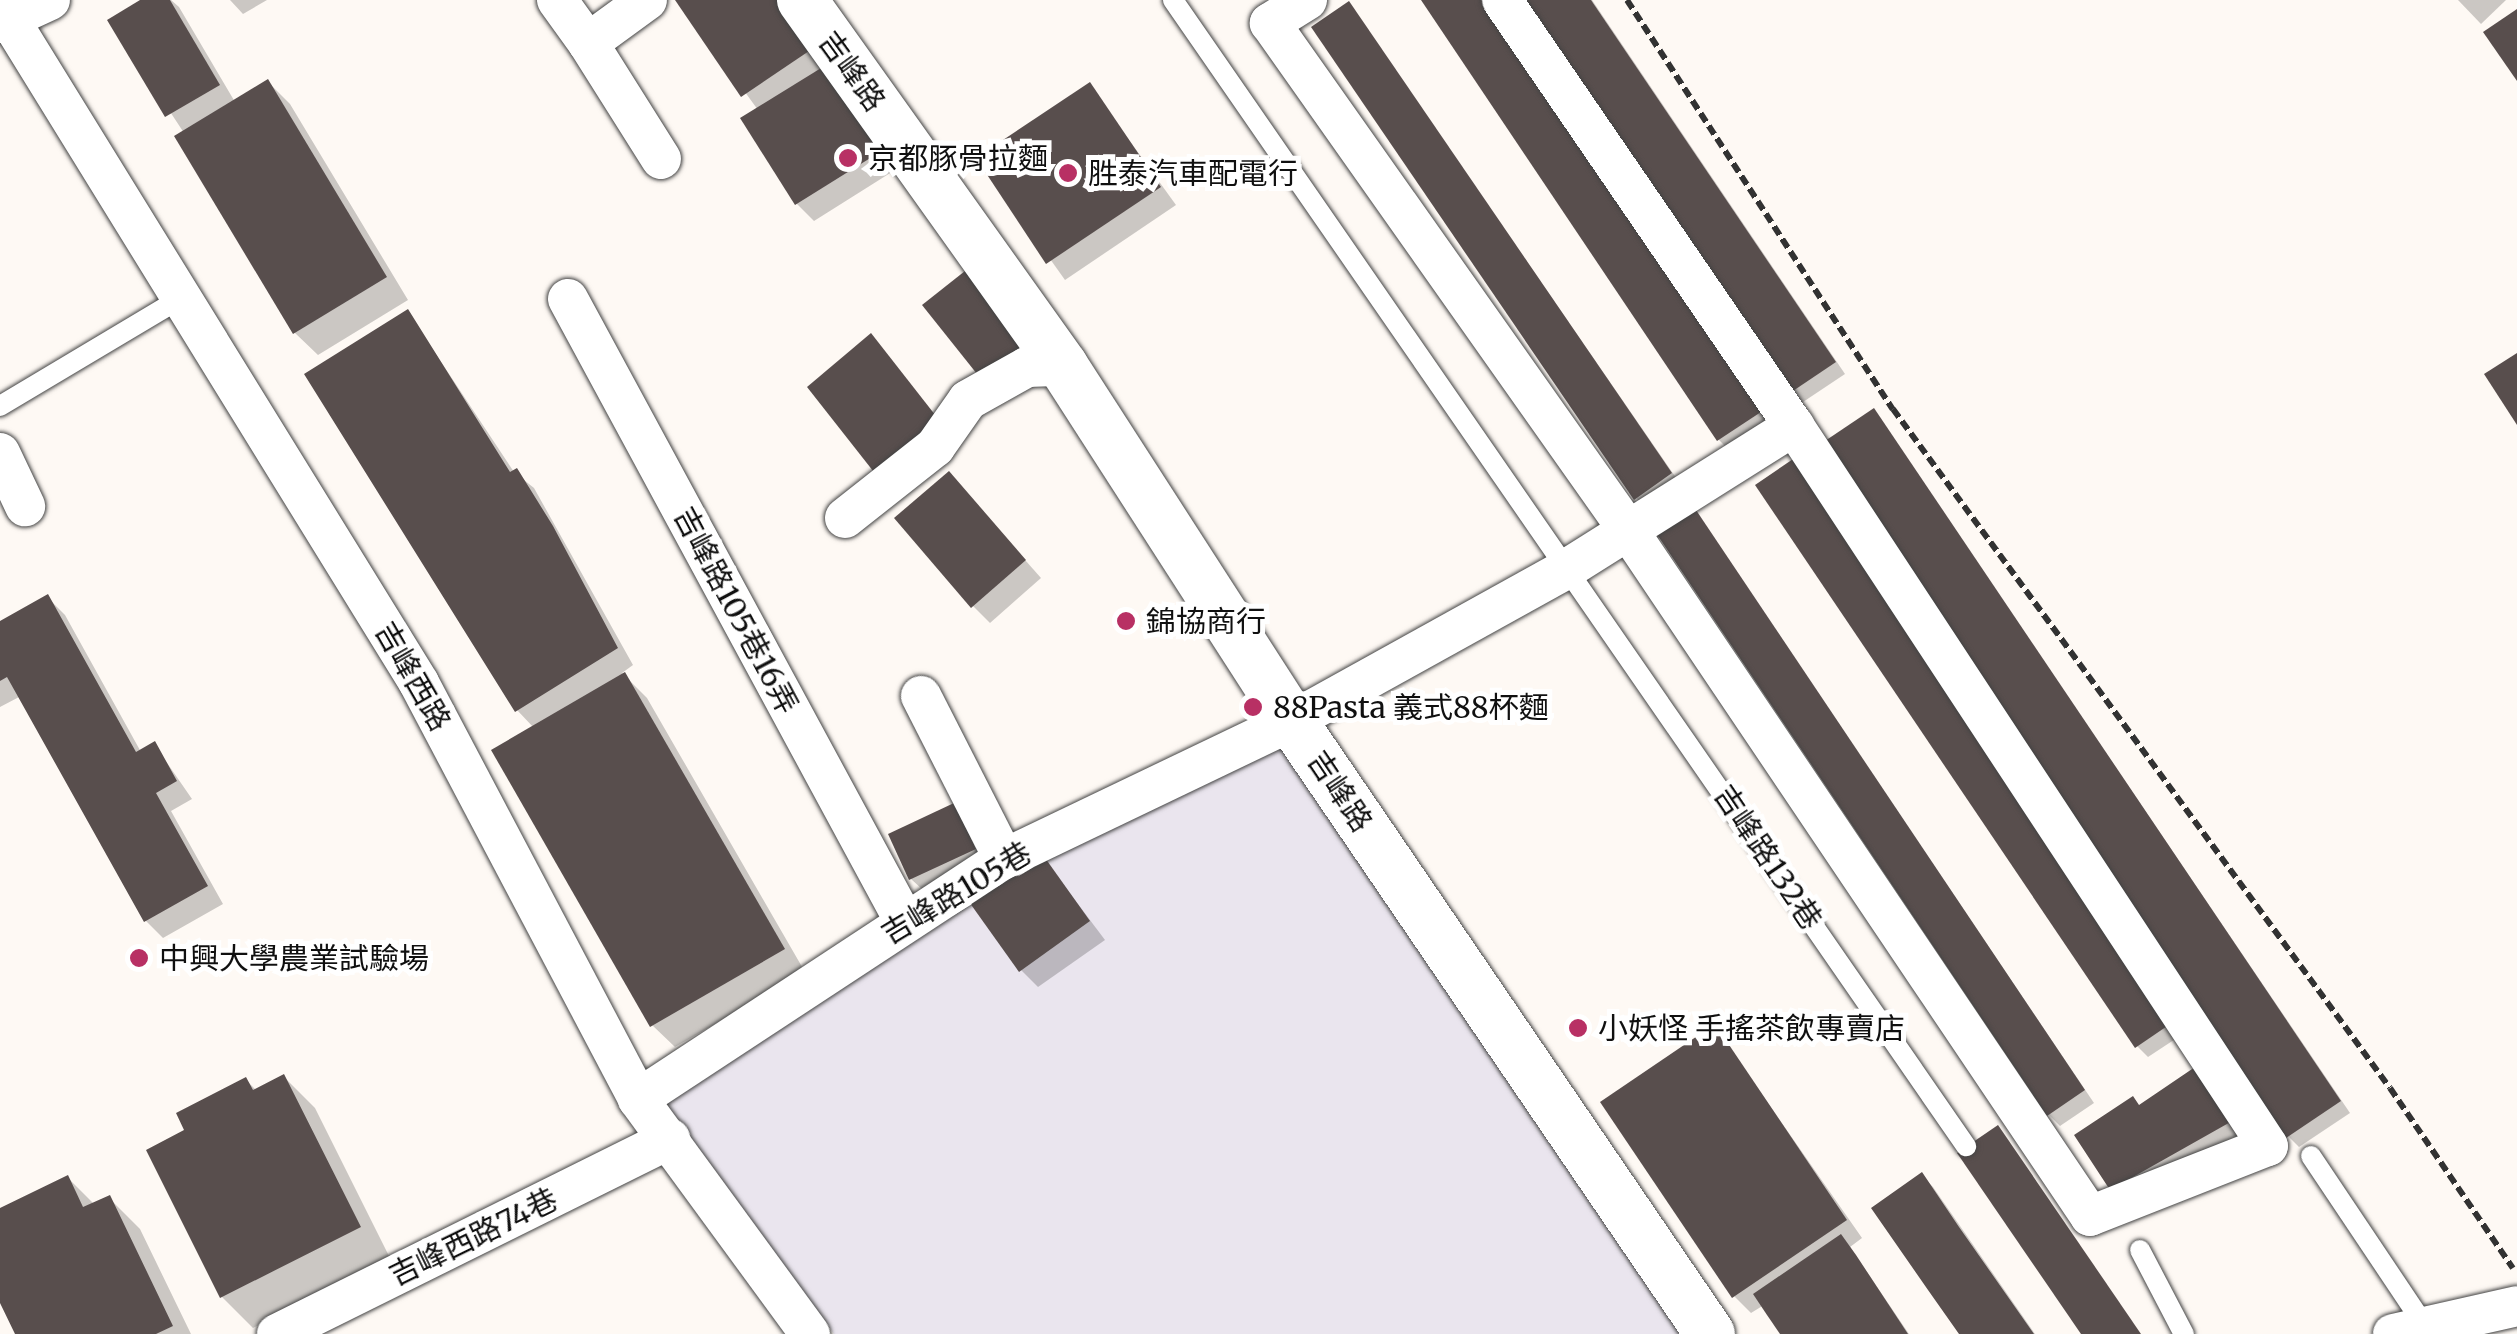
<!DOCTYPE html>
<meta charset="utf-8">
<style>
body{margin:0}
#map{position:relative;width:2517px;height:1334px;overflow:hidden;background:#fef9f4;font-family:Merriweather,"Noto Sans TC",serif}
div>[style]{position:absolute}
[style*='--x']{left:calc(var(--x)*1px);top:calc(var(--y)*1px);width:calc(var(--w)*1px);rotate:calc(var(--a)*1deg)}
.industrial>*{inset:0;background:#eae5ee}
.shadow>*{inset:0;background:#0003}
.building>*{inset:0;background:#584e4d}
.path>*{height:6px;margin-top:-3px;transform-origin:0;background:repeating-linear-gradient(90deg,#323232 0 10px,transparent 0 15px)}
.roads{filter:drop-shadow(0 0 2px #434343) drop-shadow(0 0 2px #434343)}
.service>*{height:20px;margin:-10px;padding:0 10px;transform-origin:10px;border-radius:10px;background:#fff}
.minor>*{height:40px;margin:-20px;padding:0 20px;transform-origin:20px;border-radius:20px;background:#fff}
.tertiary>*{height:50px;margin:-25px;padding:0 25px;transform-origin:25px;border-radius:25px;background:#fff}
.dots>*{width:28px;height:28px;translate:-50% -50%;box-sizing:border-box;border:5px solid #fff;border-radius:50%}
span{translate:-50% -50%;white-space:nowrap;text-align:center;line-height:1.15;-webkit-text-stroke:10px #fff;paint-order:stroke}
.street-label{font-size:30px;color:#101010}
.poi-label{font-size:30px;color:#101010}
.left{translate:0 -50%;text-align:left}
</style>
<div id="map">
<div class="industrial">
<i style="clip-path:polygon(1284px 740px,1684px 1334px,834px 1334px,661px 1098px,905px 922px)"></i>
</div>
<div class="shadow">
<i style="clip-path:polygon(145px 0,171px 0,179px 7px,235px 102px,268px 82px,290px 104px,408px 300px,318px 355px,295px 333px,184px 133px,110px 20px)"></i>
<i style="clip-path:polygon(230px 0,267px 0,243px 14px)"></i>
<i style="clip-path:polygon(678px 0,787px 0,895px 170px,814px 221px,797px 204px,758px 110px)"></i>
<i style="clip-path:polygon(1424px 0,1771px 424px,1730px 451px,1719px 440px)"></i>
<i style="clip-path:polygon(1519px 0,1592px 0,1845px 374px,1797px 406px)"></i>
<i style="clip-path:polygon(2458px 0,2506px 0,2481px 24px)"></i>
<i style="clip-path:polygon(1349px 4px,1681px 485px,1647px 509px,1636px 498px)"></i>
<i style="clip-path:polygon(1090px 86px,1176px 205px,1065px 280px,979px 159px)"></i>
<i style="clip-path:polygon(408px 312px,514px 472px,534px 488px,633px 665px,622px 673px,647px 698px,805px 972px,675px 1047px,652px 1025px,534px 728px,517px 710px)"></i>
<i style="clip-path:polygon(1874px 411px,2350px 1113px,2299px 1147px,2288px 1136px)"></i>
<i style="clip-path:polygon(1798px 458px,2189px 1030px,2148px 1057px,2137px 1046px)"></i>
<i style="clip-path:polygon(965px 492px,1041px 578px,990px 623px,973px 606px)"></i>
<i style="clip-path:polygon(1694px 510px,2094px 1103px,2060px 1126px,2049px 1115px)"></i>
<i style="clip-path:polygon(48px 598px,65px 615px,141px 752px,154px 744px,192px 799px,171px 811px,223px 904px,163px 938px,146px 921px,21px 696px,0 707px,0 624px)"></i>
<i style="clip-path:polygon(959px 811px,979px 855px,955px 866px,959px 873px,923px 890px,911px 879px)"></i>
<i style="clip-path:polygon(1038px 851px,1105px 940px,1038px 987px,1021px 970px)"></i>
<i style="clip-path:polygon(1715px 1027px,1862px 1238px,1850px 1247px,1909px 1334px,1783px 1334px,1764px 1305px,1751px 1313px,1734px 1296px)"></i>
<i style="clip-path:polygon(2198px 1069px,2243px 1132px,2124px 1200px,2140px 1107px)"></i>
<i style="clip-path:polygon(284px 1077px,315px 1108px,390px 1258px,253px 1328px,222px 1297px,246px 1080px,257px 1091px)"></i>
<i style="clip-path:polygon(1922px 1176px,1933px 1187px,2035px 1334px,1962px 1334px)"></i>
<i style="clip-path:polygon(68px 1178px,95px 1205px,109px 1198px,140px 1229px,191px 1334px,18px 1334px,0 1297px,0 1211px)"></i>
</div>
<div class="building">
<i style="clip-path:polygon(140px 0,170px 0,220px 85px,165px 117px,107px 20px)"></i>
<i style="clip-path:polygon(675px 0,784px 0,815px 47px,741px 97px)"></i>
<i style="clip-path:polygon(1421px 0,1485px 0,1761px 412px,1717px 441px)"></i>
<i style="clip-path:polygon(1516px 0,1591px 0,1836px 362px,1784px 397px)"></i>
<i style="clip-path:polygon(1349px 1px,1672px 473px,1634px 500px,1311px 27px)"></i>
<i style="clip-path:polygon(2517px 9px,2517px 81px,2483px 32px)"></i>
<i style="clip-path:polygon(826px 65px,880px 152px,795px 205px,740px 118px)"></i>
<i style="clip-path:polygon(268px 79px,387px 277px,293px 334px,174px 136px)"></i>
<i style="clip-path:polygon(1090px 82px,1161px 187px,1046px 264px,976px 158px)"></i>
<i style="clip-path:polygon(965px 271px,1030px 349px,985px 384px,922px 305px)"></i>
<i style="clip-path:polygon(408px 309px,510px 472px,517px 468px,553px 526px,618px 648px,515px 712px,304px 374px)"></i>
<i style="clip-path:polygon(871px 333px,943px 425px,877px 476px,807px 387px)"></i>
<i style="clip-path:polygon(2517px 353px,2517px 425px,2484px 374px)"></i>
<i style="clip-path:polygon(1874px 408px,2341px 1101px,2286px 1138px,1819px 445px)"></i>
<i style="clip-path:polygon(1799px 455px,2179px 1018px,2135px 1048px,1755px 485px)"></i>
<i style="clip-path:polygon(949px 471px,1026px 560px,971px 608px,894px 518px)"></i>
<i style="clip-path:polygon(1694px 507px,2085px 1090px,2047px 1116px,1656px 533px)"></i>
<i style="clip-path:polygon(48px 594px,136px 752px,155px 741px,177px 781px,156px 793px,208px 886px,144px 922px,7px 677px,0 681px,0 621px)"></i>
<i style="clip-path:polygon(625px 672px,785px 949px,650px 1027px,491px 750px)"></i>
<i style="clip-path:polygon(954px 803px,976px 849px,909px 880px,888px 834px)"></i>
<i style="clip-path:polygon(1038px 848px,1090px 921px,1019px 972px,967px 899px)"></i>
<i style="clip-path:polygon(1715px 1024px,1847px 1220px,1732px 1298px,1600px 1102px)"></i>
<i style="clip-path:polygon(2198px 1065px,2234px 1120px,2110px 1190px,2074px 1135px,2133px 1096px,2139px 1105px)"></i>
<i style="clip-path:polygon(284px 1074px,361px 1227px,220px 1298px,146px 1150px,184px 1130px,176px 1113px,246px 1077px,253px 1090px)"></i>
<i style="clip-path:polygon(1998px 1125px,2141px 1334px,2081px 1334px,1957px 1153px)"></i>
<i style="clip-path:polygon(1922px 1172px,1959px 1227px,2034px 1334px,1959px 1334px,1928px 1290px,1871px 1208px)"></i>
<i style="clip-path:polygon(68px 1175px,83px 1207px,110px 1195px,173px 1326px,156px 1334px,15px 1334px,0 1303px,0 1208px)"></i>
<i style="clip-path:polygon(1841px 1234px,1856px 1255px,1908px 1334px,1780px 1334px,1767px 1315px,1753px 1294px)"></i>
</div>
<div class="path">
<i style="--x:1627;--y:0;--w:488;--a:57"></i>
<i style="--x:1893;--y:409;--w:841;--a:53.8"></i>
<i style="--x:2390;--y:1088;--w:218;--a:55.7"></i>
</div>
<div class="roads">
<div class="service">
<i style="--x:1173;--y:0;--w:1394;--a:55.32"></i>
<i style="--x:0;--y:406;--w:213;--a:-30.8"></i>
<i style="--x:2311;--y:1156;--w:205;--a:56.2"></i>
<i style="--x:2140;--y:1250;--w:95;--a:62.4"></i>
</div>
<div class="minor">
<i style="--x:557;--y:0;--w:53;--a:54.2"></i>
<i style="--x:647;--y:0;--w:73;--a:143.9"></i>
<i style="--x:588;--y:43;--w:137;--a:57.8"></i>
<i style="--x:1307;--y:0;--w:44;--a:148.1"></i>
<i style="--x:1270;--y:23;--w:621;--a:54.77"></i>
<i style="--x:1628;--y:530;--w:827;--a:56.04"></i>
<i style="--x:2090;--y:1216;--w:191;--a:-21.5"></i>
<i style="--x:2268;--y:1146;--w:862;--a:-123.36"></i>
<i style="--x:1794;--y:426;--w:516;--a:-124.43"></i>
<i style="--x:0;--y:4;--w:798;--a:58.32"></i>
<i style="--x:419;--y:683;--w:470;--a:62.2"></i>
<i style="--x:638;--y:1099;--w:291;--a:53.8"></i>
<i style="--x:0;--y:23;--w:55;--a:-24.7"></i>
<i style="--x:568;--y:299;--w:708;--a:61.59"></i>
<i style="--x:0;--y:453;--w:59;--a:64.7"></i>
<i style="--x:845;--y:518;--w:115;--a:-38.3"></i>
<i style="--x:935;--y:447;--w:57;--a:-54.9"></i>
<i style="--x:968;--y:400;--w:68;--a:-29.2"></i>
<i style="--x:1027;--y:367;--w:36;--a:-2"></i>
<i style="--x:921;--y:696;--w:183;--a:63"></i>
<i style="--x:638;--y:1099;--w:438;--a:-33.3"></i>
<i style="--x:1004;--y:859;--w:319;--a:-25.6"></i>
<i style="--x:1292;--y:721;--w:318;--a:-29"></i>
<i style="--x:1570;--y:567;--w:265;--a:-32.2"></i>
<i style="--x:277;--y:1334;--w:439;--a:-26.4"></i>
<i style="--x:2393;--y:1334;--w:127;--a:-12.7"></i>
</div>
<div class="tertiary">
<i style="--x:802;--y:0;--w:450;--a:54.5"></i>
<i style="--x:1063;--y:366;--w:422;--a:57.2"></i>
<i style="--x:1292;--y:721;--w:742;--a:55.71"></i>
</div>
</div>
<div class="dots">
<i style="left:848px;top:158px;background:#b83064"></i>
<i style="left:1068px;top:173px;background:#b83064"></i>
<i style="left:1126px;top:621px;background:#b83064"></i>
<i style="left:1253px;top:707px;background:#b83064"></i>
<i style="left:139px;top:958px;background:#b83064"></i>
<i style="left:1578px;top:1028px;background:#b83064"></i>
</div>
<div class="street-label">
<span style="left:852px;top:71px;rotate:54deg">吉峰路</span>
<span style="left:736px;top:610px;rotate:62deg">吉峰路105巷16弄</span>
<span style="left:413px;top:676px;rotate:60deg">吉峰西路</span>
<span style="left:1340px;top:791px;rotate:56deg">吉峰路</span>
<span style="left:1768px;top:857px;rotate:56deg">吉峰路132巷</span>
<span style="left:956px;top:893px;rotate:-31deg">吉峰路105巷</span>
<span style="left:473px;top:1237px;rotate:-26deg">吉峰西路74巷</span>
</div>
<div class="poi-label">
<span class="left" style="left:868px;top:158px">京都豚骨拉麵</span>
<span class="left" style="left:1088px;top:173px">胜泰汽車配電行</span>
<span class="left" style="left:1146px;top:621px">錦協商行</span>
<span class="left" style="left:1273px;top:707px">88Pasta 義式88杯麵</span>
<span class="left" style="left:159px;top:958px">中興大學農業試驗場</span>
<span class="left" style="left:1598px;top:1028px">小妖怪 手搖茶飲專賣店</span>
</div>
</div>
